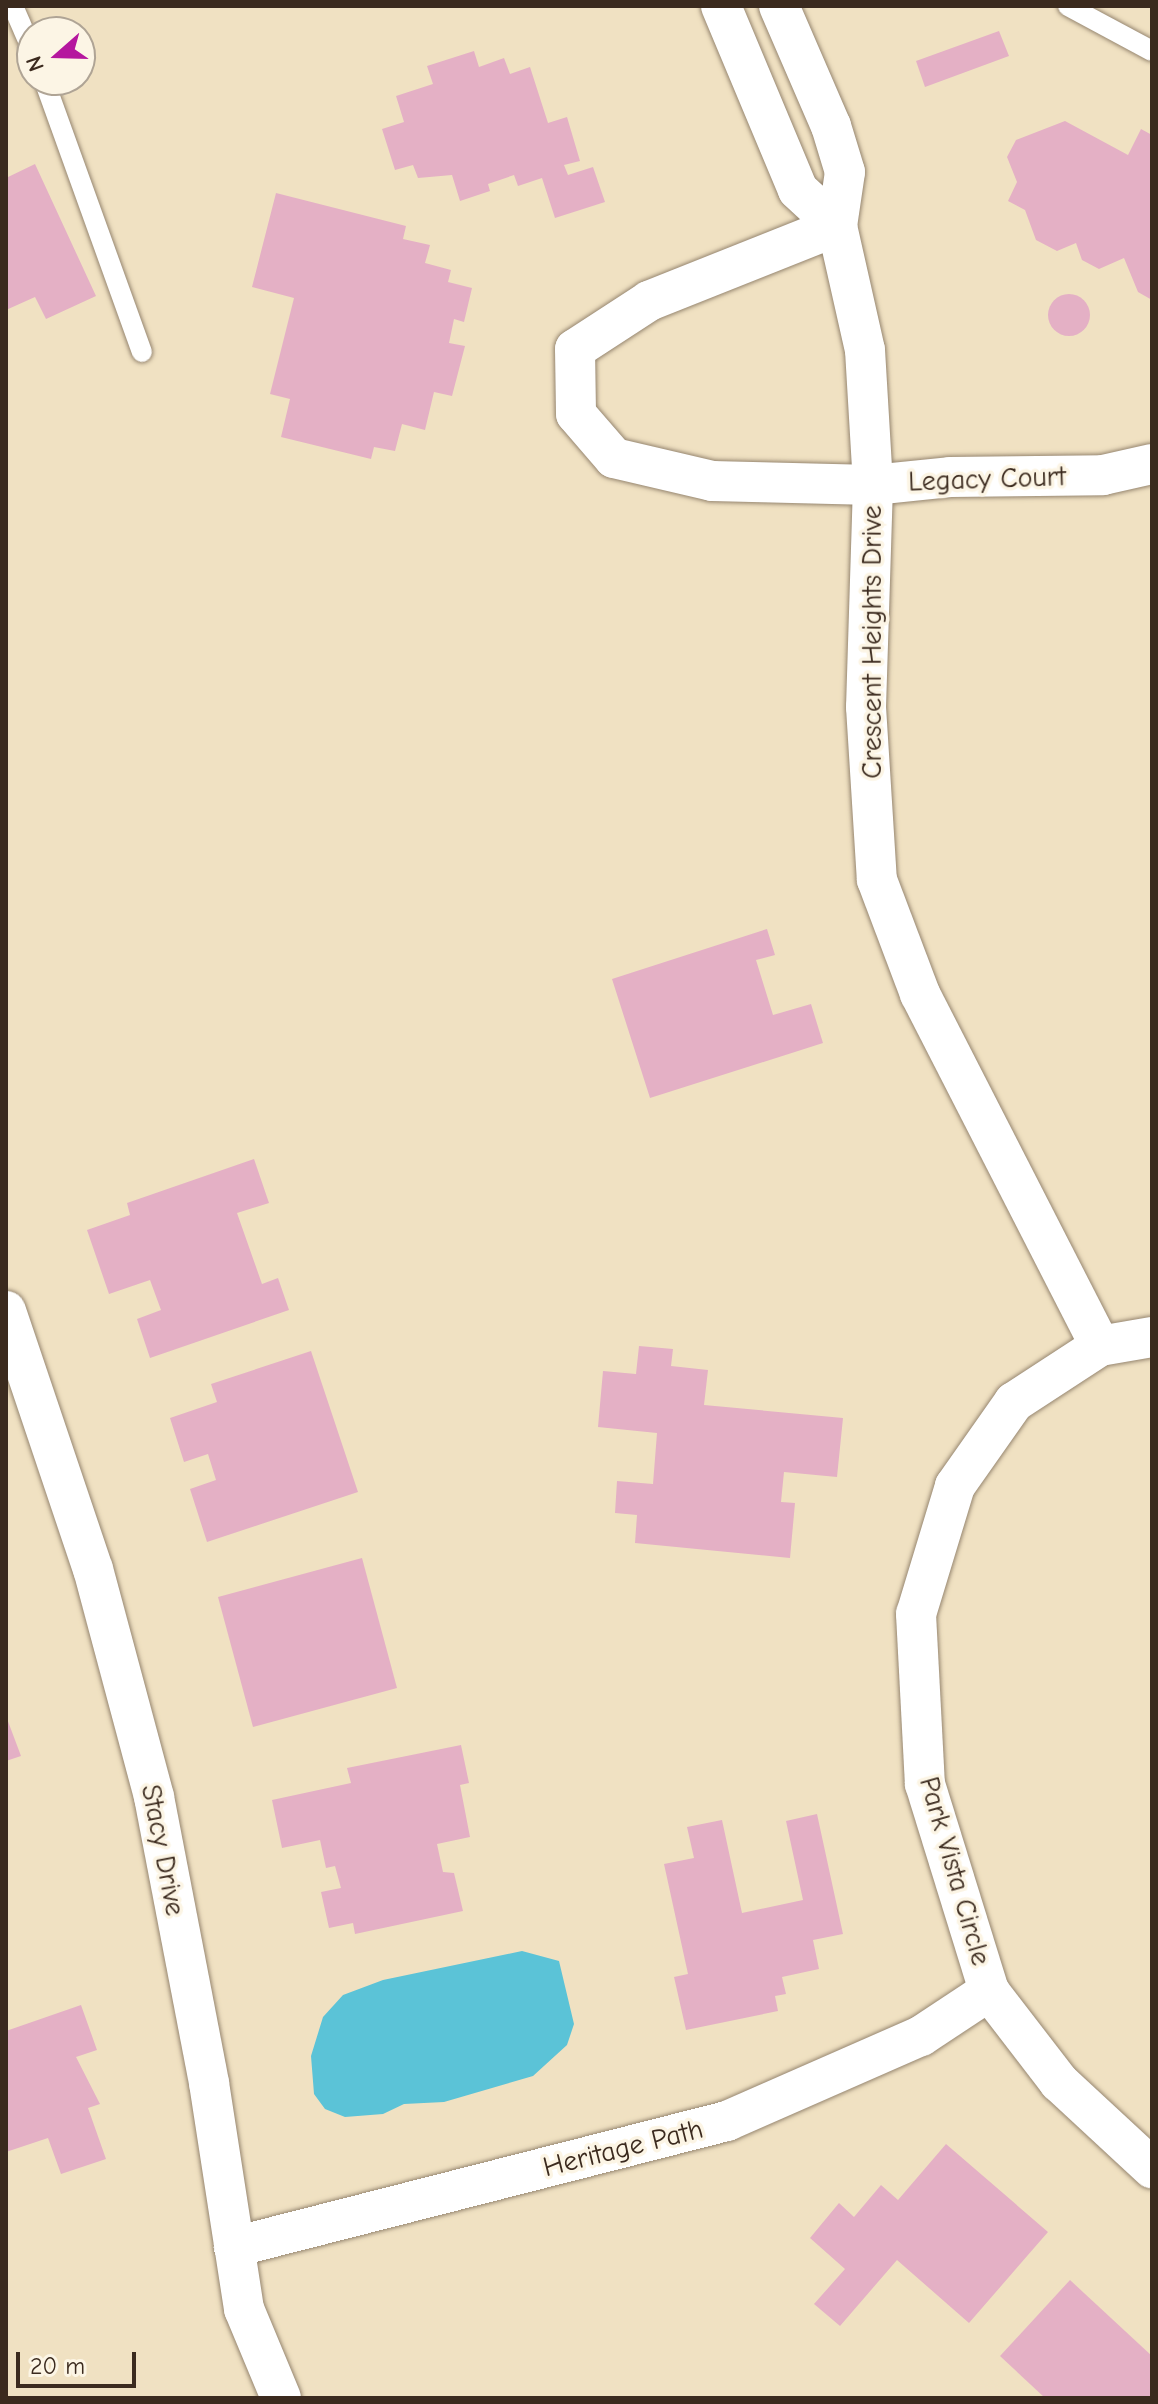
<!DOCTYPE html>
<style>
body{margin:0}
#map{position:relative;width:1158px;height:2404px;overflow:hidden;background:#f0e1c2;font-family:"Comic Neue",sans-serif}
div>[style]{position:absolute}
[style*='--x']{left:calc(var(--x)*1px);top:calc(var(--y)*1px);width:calc(var(--w)*1px);rotate:calc(var(--a)*1deg)}
.water>*{inset:0;background:#5bc3d7}
.building>*{inset:0;background:#e4b0c5}
.round{border-radius:50%}
.roads{filter:drop-shadow(0 0 2px #968670) drop-shadow(0 0 2px #968670)}
.lane>*{height:20px;margin:-10px;padding:0 10px;transform-origin:10px;border-radius:10px;background:#fff}
.street>*{height:40px;margin:-20px;padding:0 20px;transform-origin:20px;border-radius:20px;background:#fff}
span{translate:-50% -50%;white-space:nowrap;text-align:center;line-height:1.15;-webkit-text-stroke:7px #fcf5e5;paint-order:stroke}
.street-label{font-size:28px;color:#3b2a1e}
.frame{position:absolute;inset:0;border:8px solid #3b2a1e;pointer-events:none}
.north{position:absolute;left:16px;top:16px;width:80px;height:80px;box-sizing:border-box;background:#fcf5e5;border:2px solid #afa495;border-radius:50%;rotate:250deg;font-size:22px;font-weight:700;line-height:32px;text-align:center;color:#3b2a1e}
.north::after{content:'';display:block;margin:auto;width:28px;height:36px;background:#b5179e;clip-path:polygon(50% 0,100% 100%,50% 72%,0 100%)}
.scale{position:absolute;left:16px;top:2352px;width:120px;height:36px;box-sizing:border-box;border:4px solid #3b2a1e;border-top:0;padding-left:10px;font-size:24px;line-height:28px;white-space:nowrap;color:#3b2a1e;-webkit-text-stroke:6px #fcf5e5;paint-order:stroke}
</style>
<div id="map">
<div class="water">
<i style="clip-path:polygon(522px 1951px,559px 1961px,574px 2024px,567px 2045px,533px 2076px,444px 2102px,404px 2104px,383px 2114px,345px 2117px,325px 2109px,314px 2094px,311px 2056px,323px 2017px,343px 1995px,383px 1980px)"></i>
</div>
<div class="building">
<i style="clip-path:polygon(999px 31px,1009px 56px,925px 87px,916px 61px)"></i>
<i style="clip-path:polygon(474px 51px,479px 67px,504px 58px,510px 74px,530px 67px,548px 123px,567px 117px,580px 161px,564px 165px,568px 175px,593px 167px,605px 202px,555px 218px,542px 178px,518px 186px,514px 175px,488px 184px,490px 191px,460px 201px,452px 175px,418px 178px,413px 165px,395px 170px,382px 129px,404px 122px,396px 96px,433px 84px,427px 66px)"></i>
<i style="clip-path:polygon(1065px 121px,1128px 155px,1141px 129px,1152px 135px,1152px 300px,1138px 292px,1124px 258px,1099px 269px,1082px 260px,1076px 243px,1057px 251px,1036px 240px,1025px 210px,1008px 201px,1017px 182px,1007px 157px,1016px 140px)"></i>
<i style="clip-path:polygon(35px 164px,96px 296px,46px 319px,35px 297px,6px 310px,6px 178px)"></i>
<i style="clip-path:polygon(276px 193px,406px 226px,403px 239px,430px 245px,425px 263px,451px 270px,448px 282px,472px 288px,464px 322px,454px 319px,449px 343px,465px 346px,452px 396px,434px 392px,425px 430px,402px 424px,395px 451px,374px 447px,371px 459px,281px 437px,290px 399px,270px 394px,294px 298px,252px 287px)"></i>
<i class="round" style="left:1048px;top:294px;width:42px;height:42px"></i>
<i style="clip-path:polygon(767px 929px,775px 955px,756px 960px,773px 1015px,811px 1004px,823px 1043px,650px 1098px,612px 979px)"></i>
<i style="clip-path:polygon(254px 1159px,269px 1203px,237px 1213px,262px 1284px,278px 1278px,289px 1310px,150px 1358px,137px 1319px,161px 1310px,150px 1280px,109px 1294px,87px 1230px,130px 1215px,127px 1203px)"></i>
<i style="clip-path:polygon(639px 1346px,673px 1349px,671px 1366px,708px 1370px,704px 1405px,843px 1418px,837px 1477px,784px 1472px,781px 1502px,795px 1503px,790px 1558px,635px 1543px,637px 1515px,615px 1513px,617px 1481px,653px 1484px,657px 1433px,598px 1427px,603px 1371px,636px 1374px)"></i>
<i style="clip-path:polygon(311px 1351px,358px 1492px,207px 1542px,190px 1489px,216px 1480px,208px 1454px,184px 1462px,170px 1418px,217px 1402px,211px 1384px)"></i>
<i style="clip-path:polygon(362px 1558px,397px 1688px,253px 1727px,218px 1597px)"></i>
<i style="clip-path:polygon(6px 1716px,21px 1756px,6px 1761px)"></i>
<i style="clip-path:polygon(461px 1745px,469px 1783px,460px 1785px,470px 1837px,437px 1844px,443px 1872px,454px 1873px,463px 1911px,355px 1934px,353px 1923px,329px 1928px,321px 1892px,341px 1888px,335px 1866px,326px 1868px,320px 1840px,282px 1848px,272px 1800px,351px 1783px,347px 1768px)"></i>
<i style="clip-path:polygon(817px 1814px,843px 1934px,813px 1940px,819px 1969px,782px 1977px,786px 1994px,775px 1996px,778px 2011px,686px 2030px,674px 1977px,688px 1974px,664px 1864px,694px 1858px,687px 1827px,722px 1820px,742px 1913px,803px 1900px,786px 1821px)"></i>
<i style="clip-path:polygon(81px 2005px,97px 2050px,76px 2057px,100px 2104px,88px 2108px,106px 2159px,61px 2174px,48px 2138px,6px 2152px,6px 2031px)"></i>
<i style="clip-path:polygon(946px 2144px,1048px 2232px,969px 2323px,897px 2260px,840px 2326px,814px 2304px,845px 2269px,810px 2238px,839px 2203px,854px 2217px,881px 2185px,898px 2200px)"></i>
<i style="clip-path:polygon(1070px 2280px,1152px 2356px,1152px 2398px,1045px 2398px,1000px 2356px)"></i>
</div>
<div class="roads">
<div class="lane">
<i style="--x:13;--y:6;--w:48;--a:66.6"></i>
<i style="--x:1068;--y:6;--w:95;--a:28.2"></i>
<i style="--x:44;--y:80;--w:289;--a:70.2"></i>
</div>
<div class="street">
<i style="--x:721;--y:6;--w:199;--a:67.3"></i>
<i style="--x:798;--y:190;--w:53;--a:42.7"></i>
<i style="--x:779;--y:6;--w:131;--a:66.6"></i>
<i style="--x:831;--y:126;--w:48;--a:73.1"></i>
<i style="--x:845;--y:172;--w:55;--a:98.4"></i>
<i style="--x:837;--y:226;--w:127;--a:77.3"></i>
<i style="--x:865;--y:350;--w:135;--a:86.6"></i>
<i style="--x:873;--y:485;--w:222;--a:91.8"></i>
<i style="--x:866;--y:707;--w:173;--a:86.4"></i>
<i style="--x:877;--y:880;--w:122;--a:69.3"></i>
<i style="--x:920;--y:994;--w:395;--a:62.9"></i>
<i style="--x:837;--y:226;--w:202;--a:158.3"></i>
<i style="--x:649;--y:301;--w:88;--a:147"></i>
<i style="--x:575;--y:349;--w:65;--a:89.1"></i>
<i style="--x:576;--y:414;--w:58;--a:49.2"></i>
<i style="--x:614;--y:458;--w:101;--a:13.2"></i>
<i style="--x:712;--y:481;--w:161;--a:1.4"></i>
<i style="--x:873;--y:485;--w:77;--a:-5.9"></i>
<i style="--x:950;--y:477;--w:153;--a:-0.7"></i>
<i style="--x:1103;--y:475;--w:50;--a:-12.7"></i>
<i style="--x:6;--y:1311;--w:272;--a:71.4"></i>
<i style="--x:93;--y:1569;--w:236;--a:75"></i>
<i style="--x:154;--y:1797;--w:291;--a:79.1"></i>
<i style="--x:209;--y:2083;--w:229;--a:81.2"></i>
<i style="--x:244;--y:2309;--w:96;--a:67.4"></i>
<i style="--x:1152;--y:1337;--w:53;--a:170.2"></i>
<i style="--x:1100;--y:1346;--w:103;--a:146.9"></i>
<i style="--x:1014;--y:1402;--w:103;--a:125.1"></i>
<i style="--x:955;--y:1486;--w:134;--a:106.9"></i>
<i style="--x:916;--y:1614;--w:170;--a:87"></i>
<i style="--x:925;--y:1784;--w:217;--a:72.8"></i>
<i style="--x:989;--y:1991;--w:115;--a:52.4"></i>
<i style="--x:1059;--y:2082;--w:127;--a:42.8"></i>
<i style="--x:234;--y:2247;--w:509;--a:-14.34"></i>
<i style="--x:727;--y:2121;--w:212;--a:-23.7"></i>
<i style="--x:921;--y:2036;--w:82;--a:-33.5"></i>
</div>
</div>
<div class="street-label">
<span style="left:987px;top:479px;rotate:-2deg">Legacy Court</span>
<span style="left:872px;top:642px;rotate:-90deg">Crescent Heights Drive</span>
<span style="left:163px;top:1850px;rotate:79deg">Stacy Drive</span>
<span style="left:955px;top:1871px;rotate:74deg">Park Vista Circle</span>
<span style="left:623px;top:2148px;rotate:-14deg">Heritage Path</span>
</div>
<div class="frame"></div>
<div class="north">N</div>
<div class="scale">20 m</div>
</div>
